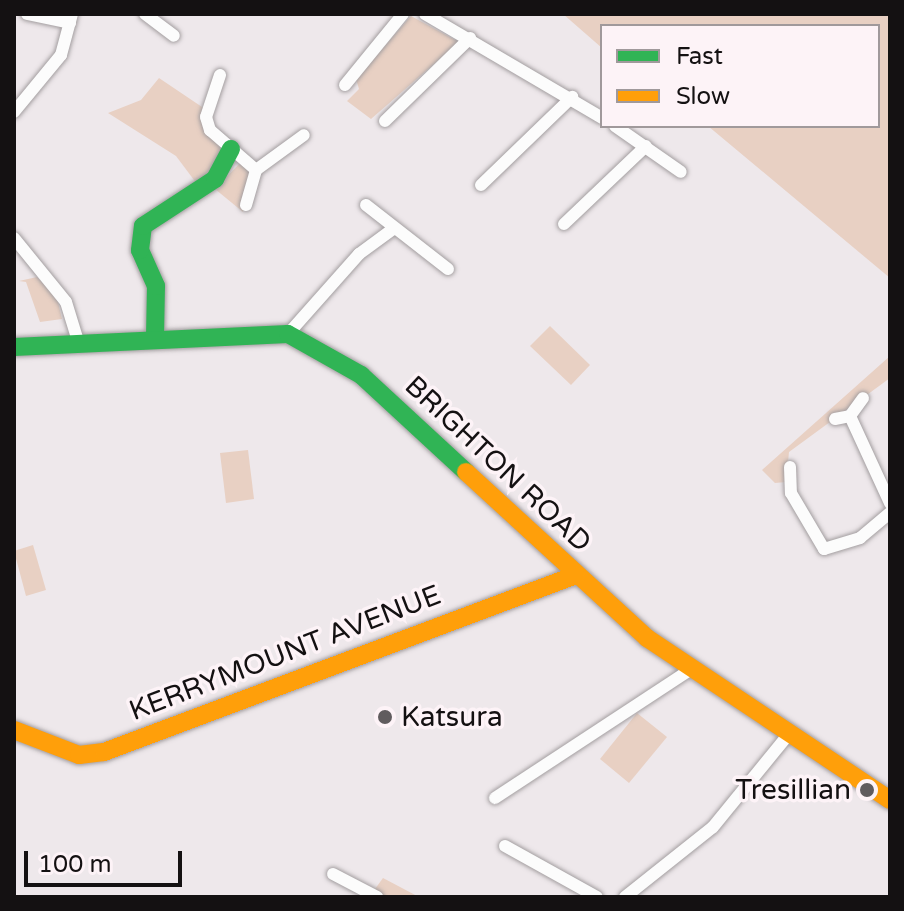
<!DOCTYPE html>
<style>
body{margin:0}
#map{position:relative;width:904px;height:911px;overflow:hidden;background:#eee8eb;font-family:"Varela Round",sans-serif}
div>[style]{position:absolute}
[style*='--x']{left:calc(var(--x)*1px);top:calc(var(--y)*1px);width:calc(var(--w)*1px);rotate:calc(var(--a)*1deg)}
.green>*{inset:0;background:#e8d0c3}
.roads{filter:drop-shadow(0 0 2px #a39ea0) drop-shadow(0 0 2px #a39ea0)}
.street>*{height:12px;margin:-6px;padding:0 6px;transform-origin:6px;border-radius:6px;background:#fcfcfc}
.fast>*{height:18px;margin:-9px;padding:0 9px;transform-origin:9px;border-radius:9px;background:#30b455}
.slow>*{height:18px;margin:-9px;padding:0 9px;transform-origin:9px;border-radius:9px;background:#ff9f0a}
.dots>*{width:22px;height:22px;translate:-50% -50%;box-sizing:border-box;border:4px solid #fdf3f7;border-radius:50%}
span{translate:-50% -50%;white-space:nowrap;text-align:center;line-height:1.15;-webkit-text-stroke:7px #fdf3f7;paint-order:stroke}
.street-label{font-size:28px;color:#141112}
.poi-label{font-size:28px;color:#141112}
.left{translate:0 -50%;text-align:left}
.right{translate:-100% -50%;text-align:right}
.frame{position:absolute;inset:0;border:16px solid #141112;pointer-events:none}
.legend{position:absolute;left:600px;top:24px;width:280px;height:104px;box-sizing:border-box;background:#fdf3f7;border:2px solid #a0999b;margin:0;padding:10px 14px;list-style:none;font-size:24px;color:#141112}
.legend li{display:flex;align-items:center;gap:16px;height:40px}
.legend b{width:40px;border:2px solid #a0999b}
.scale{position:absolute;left:24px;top:851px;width:158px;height:36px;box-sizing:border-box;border:4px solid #141112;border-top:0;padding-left:10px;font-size:24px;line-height:28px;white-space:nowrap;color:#141112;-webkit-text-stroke:6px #fdf3f7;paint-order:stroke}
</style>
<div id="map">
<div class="green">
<i style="clip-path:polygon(563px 14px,890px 14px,890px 278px,708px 126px,878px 126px,878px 26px,602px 26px,602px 48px)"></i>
<i style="clip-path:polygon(411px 16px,459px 42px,371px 119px,347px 101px,359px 89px,356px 79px)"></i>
<i style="clip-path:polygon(159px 78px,205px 109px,230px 153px,197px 184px,176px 156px,108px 113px,141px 100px)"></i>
<i style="clip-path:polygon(241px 162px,253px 162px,243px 212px,215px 189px)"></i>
<i style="clip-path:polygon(37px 277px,57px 298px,62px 319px,40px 322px,26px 282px,19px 281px)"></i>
<i style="clip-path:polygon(550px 326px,590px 365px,571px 385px,530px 346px)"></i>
<i style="clip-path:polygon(890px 356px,890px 378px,789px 452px,786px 482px,775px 483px,762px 470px)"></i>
<i style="clip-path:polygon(248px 450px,254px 499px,226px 503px,220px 453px)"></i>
<i style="clip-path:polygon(33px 545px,46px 590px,26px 596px,14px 551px)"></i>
<i style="clip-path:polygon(637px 713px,667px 737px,629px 783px,600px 759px)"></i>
<i style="clip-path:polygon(383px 878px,419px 897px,385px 897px,375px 889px)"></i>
</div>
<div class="roads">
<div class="street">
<i style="--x:27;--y:14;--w:44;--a:11.8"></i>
<i style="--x:145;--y:14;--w:36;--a:37"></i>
<i style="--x:425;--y:14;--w:205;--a:30.4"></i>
<i style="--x:220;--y:75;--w:44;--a:108.4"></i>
<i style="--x:206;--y:117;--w:14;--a:73"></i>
<i style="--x:210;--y:130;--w:61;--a:41"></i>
<i style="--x:345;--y:85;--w:92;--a:-50.8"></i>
<i style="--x:14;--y:112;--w:74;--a:-50.5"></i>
<i style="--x:61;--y:55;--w:42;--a:-75"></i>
<i style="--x:385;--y:121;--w:119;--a:-44.3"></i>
<i style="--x:615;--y:126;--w:80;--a:34.9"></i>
<i style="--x:481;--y:185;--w:127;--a:-44"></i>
<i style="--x:246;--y:205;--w:36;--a:-74"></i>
<i style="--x:256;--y:170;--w:59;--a:-36.1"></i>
<i style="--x:366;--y:205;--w:104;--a:38"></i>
<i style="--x:564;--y:224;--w:113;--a:-43.6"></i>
<i style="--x:14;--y:238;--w:82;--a:50.9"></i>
<i style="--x:66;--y:302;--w:41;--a:72.9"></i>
<i style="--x:288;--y:334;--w:107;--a:-48.4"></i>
<i style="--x:359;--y:254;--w:42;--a:-36.3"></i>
<i style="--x:850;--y:416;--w:96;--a:65.3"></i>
<i style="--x:835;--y:419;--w:15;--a:-11"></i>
<i style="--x:850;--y:416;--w:22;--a:-54"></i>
<i style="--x:790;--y:467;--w:26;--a:88"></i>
<i style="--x:791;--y:493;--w:65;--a:59.5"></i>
<i style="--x:824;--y:549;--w:38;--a:-17"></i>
<i style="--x:860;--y:538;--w:39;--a:-40"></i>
<i style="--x:495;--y:798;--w:233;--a:-33.3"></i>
<i style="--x:505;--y:846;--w:105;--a:29"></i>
<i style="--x:333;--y:874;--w:50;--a:27.6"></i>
<i style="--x:625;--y:897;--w:112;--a:-38.5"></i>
<i style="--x:713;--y:827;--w:119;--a:-50.8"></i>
</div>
<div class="fast">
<i style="--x:155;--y:337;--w:51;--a:-88.9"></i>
<i style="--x:156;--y:286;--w:39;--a:-114"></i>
<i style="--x:140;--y:250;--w:24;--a:-83"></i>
<i style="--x:143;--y:226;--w:86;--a:-33.1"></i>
<i style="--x:215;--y:179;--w:34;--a:-62"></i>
<i style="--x:14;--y:347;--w:274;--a:-2.7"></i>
<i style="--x:288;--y:334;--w:84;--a:29.3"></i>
<i style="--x:361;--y:375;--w:143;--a:42.7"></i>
</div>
<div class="slow">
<i style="--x:466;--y:472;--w:246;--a:42.5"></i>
<i style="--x:647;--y:638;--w:292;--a:33.7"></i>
<i style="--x:14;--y:730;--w:70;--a:21"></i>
<i style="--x:79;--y:755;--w:25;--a:-7"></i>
<i style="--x:104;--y:752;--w:504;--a:-20.56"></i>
</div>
</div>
<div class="dots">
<i style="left:385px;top:717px;background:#605c5e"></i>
<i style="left:867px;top:790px;background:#605c5e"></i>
</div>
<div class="street-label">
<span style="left:498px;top:464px;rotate:43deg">BRIGHTON ROAD</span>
<span style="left:285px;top:653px;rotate:-21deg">KERRYMOUNT AVENUE</span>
</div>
<div class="poi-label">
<span class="left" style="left:401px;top:717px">Katsura</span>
<span class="right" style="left:851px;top:790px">Tresillian</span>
</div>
<div class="frame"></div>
<ul class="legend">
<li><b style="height:10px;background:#30b455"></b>Fast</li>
<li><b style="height:10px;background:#ff9f0a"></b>Slow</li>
</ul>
<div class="scale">100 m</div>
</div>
